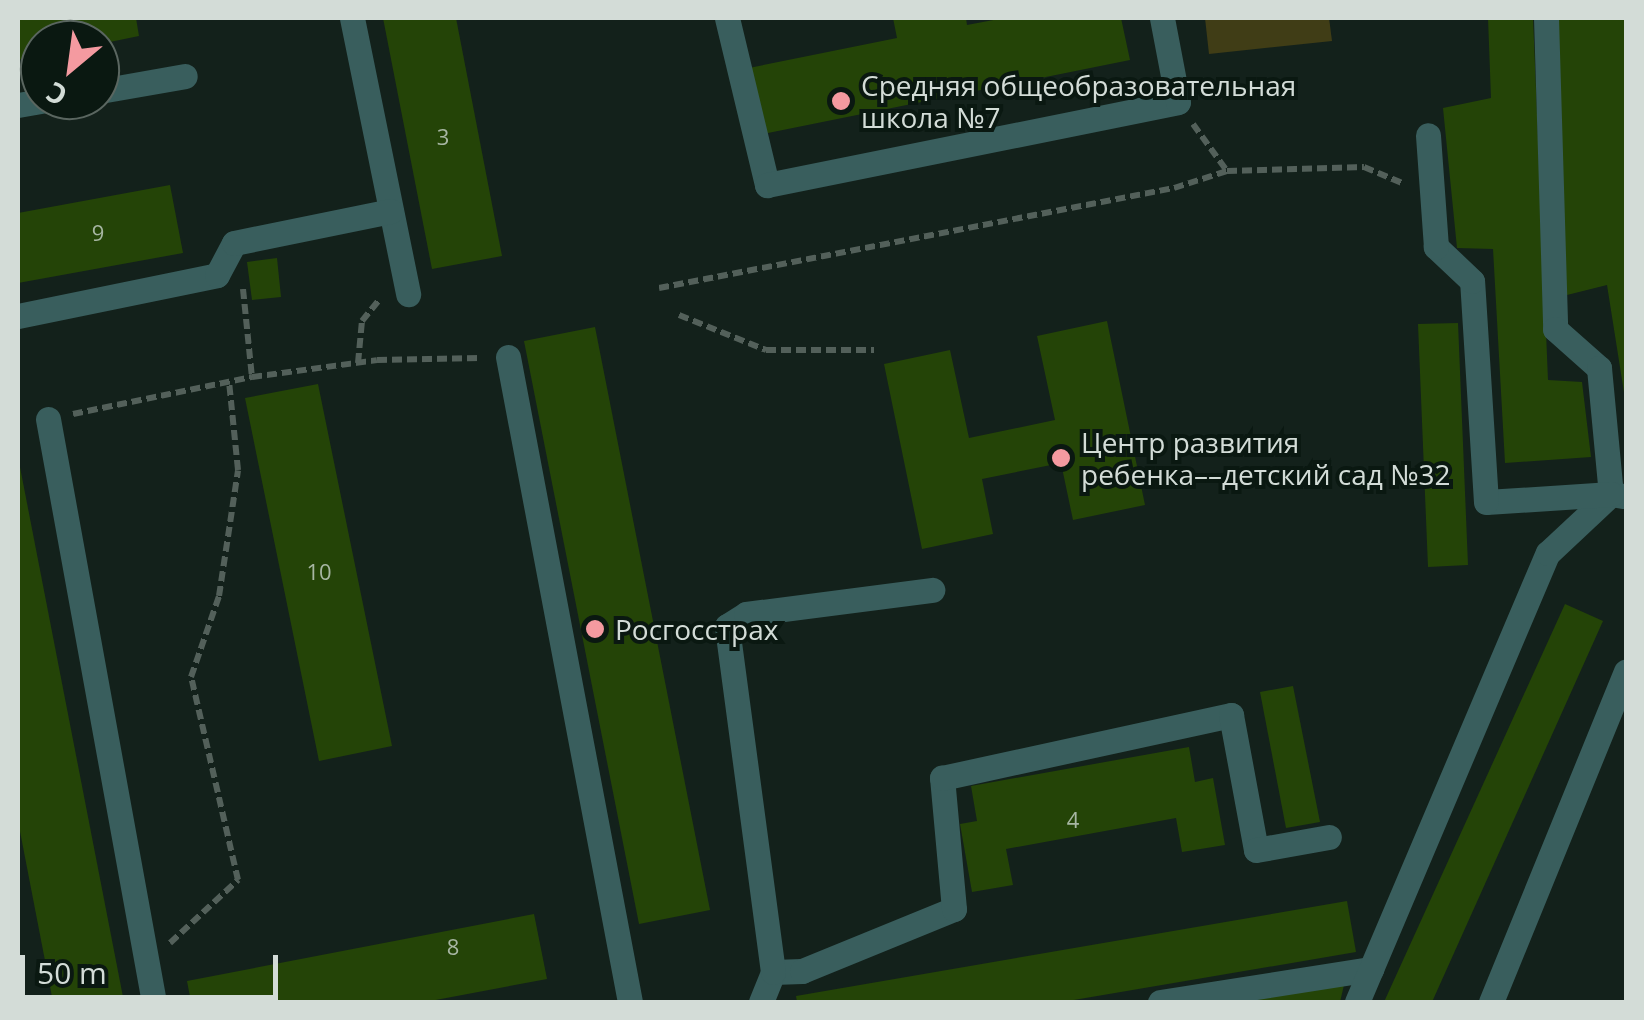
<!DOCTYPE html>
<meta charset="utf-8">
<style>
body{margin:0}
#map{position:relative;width:1644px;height:1020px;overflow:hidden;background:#13211b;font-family:"Open Sans",sans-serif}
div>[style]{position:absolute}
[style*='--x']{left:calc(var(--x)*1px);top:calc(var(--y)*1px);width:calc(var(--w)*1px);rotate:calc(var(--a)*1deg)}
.green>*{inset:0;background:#403d16}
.building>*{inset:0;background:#244407}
.path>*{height:6px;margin-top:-3px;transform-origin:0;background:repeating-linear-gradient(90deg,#53605a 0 10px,transparent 0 15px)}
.minor>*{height:25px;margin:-12.5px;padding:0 12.5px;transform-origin:12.5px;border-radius:12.5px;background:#395e5d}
.dots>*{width:28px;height:28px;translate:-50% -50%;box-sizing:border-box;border:5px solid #0a1811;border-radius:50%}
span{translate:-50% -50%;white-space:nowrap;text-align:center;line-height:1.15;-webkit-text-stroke:8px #0a1811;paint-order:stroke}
.number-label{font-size:22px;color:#a7b6a3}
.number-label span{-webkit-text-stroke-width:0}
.poi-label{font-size:28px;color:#d3dcd7}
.left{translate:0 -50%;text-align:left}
.frame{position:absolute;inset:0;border:20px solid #d3dcd7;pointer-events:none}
.north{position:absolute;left:20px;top:20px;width:100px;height:100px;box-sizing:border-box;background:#0a1811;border:2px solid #5a6660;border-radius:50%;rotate:209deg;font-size:28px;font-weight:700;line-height:40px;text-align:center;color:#d3dcd7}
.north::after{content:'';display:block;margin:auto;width:35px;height:45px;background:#f49aa0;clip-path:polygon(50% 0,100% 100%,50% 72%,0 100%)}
.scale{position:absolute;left:20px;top:955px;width:258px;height:45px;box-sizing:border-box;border:5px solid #d3dcd7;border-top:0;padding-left:12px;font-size:30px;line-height:35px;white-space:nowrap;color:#d3dcd7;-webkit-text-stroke:8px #0a1811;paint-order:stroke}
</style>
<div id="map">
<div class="green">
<i style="clip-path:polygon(1205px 18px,1329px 18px,1332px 41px,1209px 54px)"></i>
</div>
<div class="building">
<i style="clip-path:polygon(18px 18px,136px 18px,139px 36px,100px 44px,40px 40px,40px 55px,18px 60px)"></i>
<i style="clip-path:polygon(383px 18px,456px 18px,502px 256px,432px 269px)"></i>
<i style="clip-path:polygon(893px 18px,966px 18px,967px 25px,1004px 18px,1121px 18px,1130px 60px,763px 134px,749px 68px,897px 38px)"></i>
<i style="clip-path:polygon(1488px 18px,1533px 18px,1548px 380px,1582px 382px,1591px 457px,1505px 463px,1493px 249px,1457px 248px,1443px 108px,1491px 98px)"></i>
<i style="clip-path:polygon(1555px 18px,1626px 18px,1626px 405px,1607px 285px,1563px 296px)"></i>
<i style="clip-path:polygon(170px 185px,183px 253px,18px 283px,18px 213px)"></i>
<i style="clip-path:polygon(277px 258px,281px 297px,252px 300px,247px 262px)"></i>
<i style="clip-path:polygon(1107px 321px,1145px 505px,1073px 520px,1061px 463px,982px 479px,993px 534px,922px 549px,884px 364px,950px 350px,969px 438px,1055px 420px,1037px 336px)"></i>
<i style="clip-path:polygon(1458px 323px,1468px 565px,1428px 567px,1418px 324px)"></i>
<i style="clip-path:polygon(595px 327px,710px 910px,639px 924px,524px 341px)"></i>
<i style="clip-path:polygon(318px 384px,392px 746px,319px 761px,245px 398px)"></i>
<i style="clip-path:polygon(18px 463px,19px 462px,124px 1002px,53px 1002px,18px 821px)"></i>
<i style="clip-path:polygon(1565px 604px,1603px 621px,1432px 1002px,1384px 1002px)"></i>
<i style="clip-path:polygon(1293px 686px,1320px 822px,1286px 828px,1260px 692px)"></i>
<i style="clip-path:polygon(1189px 747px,1195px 782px,1213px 778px,1225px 845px,1182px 852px,1176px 818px,1006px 849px,1013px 885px,972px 892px,960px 824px,977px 821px,971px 786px)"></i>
<i style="clip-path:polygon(1347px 901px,1356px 952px,1062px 1002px,797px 1002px,796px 996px)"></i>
<i style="clip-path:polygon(534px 914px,547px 979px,425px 1002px,191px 1002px,187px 981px)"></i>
<i style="clip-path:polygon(1344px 985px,1340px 1002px,1225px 1002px)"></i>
</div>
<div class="path">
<i style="--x:1193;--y:124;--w:58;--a:54.1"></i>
<i style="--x:1227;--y:171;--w:137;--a:-1.7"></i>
<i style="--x:1364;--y:167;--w:41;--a:22.8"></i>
<i style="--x:659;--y:288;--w:525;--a:-10.99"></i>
<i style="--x:1174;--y:188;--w:56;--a:-17.8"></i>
<i style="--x:243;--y:289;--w:88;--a:84.2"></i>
<i style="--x:679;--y:315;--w:94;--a:21.9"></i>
<i style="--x:766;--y:350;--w:108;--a:0"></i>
<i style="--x:358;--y:363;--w:42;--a:-84.6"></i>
<i style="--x:362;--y:321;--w:28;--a:-51"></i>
<i style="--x:73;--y:414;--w:183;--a:-11.7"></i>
<i style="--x:252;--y:377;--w:126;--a:-7.7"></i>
<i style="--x:377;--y:360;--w:103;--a:-1.1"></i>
<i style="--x:170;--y:943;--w:93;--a:-42.8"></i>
<i style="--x:238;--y:880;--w:208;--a:-103"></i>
<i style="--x:191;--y:677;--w:86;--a:-70.9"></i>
<i style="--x:219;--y:596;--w:127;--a:-81.4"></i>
<i style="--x:238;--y:470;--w:88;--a:-95.8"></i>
</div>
<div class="minor">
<i style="--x:352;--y:18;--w:282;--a:78.5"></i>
<i style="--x:727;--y:18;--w:172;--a:76.5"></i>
<i style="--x:767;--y:185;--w:419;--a:-11.4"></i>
<i style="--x:1178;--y:102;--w:86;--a:-100.8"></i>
<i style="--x:1546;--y:18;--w:311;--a:88.3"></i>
<i style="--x:1555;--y:329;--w:59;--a:41.6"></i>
<i style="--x:1599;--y:368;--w:127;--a:84.6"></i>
<i style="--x:1611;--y:494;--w:13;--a:9"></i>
<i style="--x:100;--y:91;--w:86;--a:-10"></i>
<i style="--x:18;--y:105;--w:29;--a:-10"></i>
<i style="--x:18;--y:316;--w:203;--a:-11.6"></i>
<i style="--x:217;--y:275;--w:36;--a:-62"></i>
<i style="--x:234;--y:243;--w:160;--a:-11.5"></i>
<i style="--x:508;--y:357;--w:656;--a:79.29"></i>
<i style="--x:48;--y:419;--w:593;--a:79.7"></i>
<i style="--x:773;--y:972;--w:29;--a:-2"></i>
<i style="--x:802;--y:971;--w:164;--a:-22.2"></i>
<i style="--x:954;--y:909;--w:132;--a:-95.2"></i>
<i style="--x:942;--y:778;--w:296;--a:-12.3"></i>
<i style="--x:1231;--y:715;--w:137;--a:79.5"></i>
<i style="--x:1256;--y:850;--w:74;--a:-10.1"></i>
<i style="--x:761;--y:1002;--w:32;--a:-68"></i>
<i style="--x:773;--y:972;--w:349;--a:-97.6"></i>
<i style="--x:727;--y:626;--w:22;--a:-32"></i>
<i style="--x:746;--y:614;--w:188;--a:-7.4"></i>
<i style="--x:1160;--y:1002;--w:214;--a:-8.9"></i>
<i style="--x:1357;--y:1002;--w:488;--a:-67"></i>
<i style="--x:1548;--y:553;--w:86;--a:-43.1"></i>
<i style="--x:1611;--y:494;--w:125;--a:176.3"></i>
<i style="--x:1486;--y:502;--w:221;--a:-93.6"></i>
<i style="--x:1472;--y:281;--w:50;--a:-136.6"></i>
<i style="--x:1436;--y:247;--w:112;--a:-94.1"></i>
<i style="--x:1491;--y:1002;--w:357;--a:-67.8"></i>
</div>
<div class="dots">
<i style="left:841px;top:101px;background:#f49aa0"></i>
<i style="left:1061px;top:458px;background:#f49aa0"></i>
<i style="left:595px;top:629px;background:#f49aa0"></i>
</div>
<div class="number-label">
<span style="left:443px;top:137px">3</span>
<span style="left:98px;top:233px">9</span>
<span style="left:319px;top:572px">10</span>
<span style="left:1073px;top:820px">4</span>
<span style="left:453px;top:947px">8</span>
</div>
<div class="poi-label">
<span class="left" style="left:861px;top:101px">Средняя общеобразовательная<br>школа №7</span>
<span class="left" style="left:1081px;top:458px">Центр развития<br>ребенка––детский сад №32</span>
<span class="left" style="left:615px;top:629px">Росгосстрах</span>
</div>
<div class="frame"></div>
<div class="north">С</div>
<div class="scale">50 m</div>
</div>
